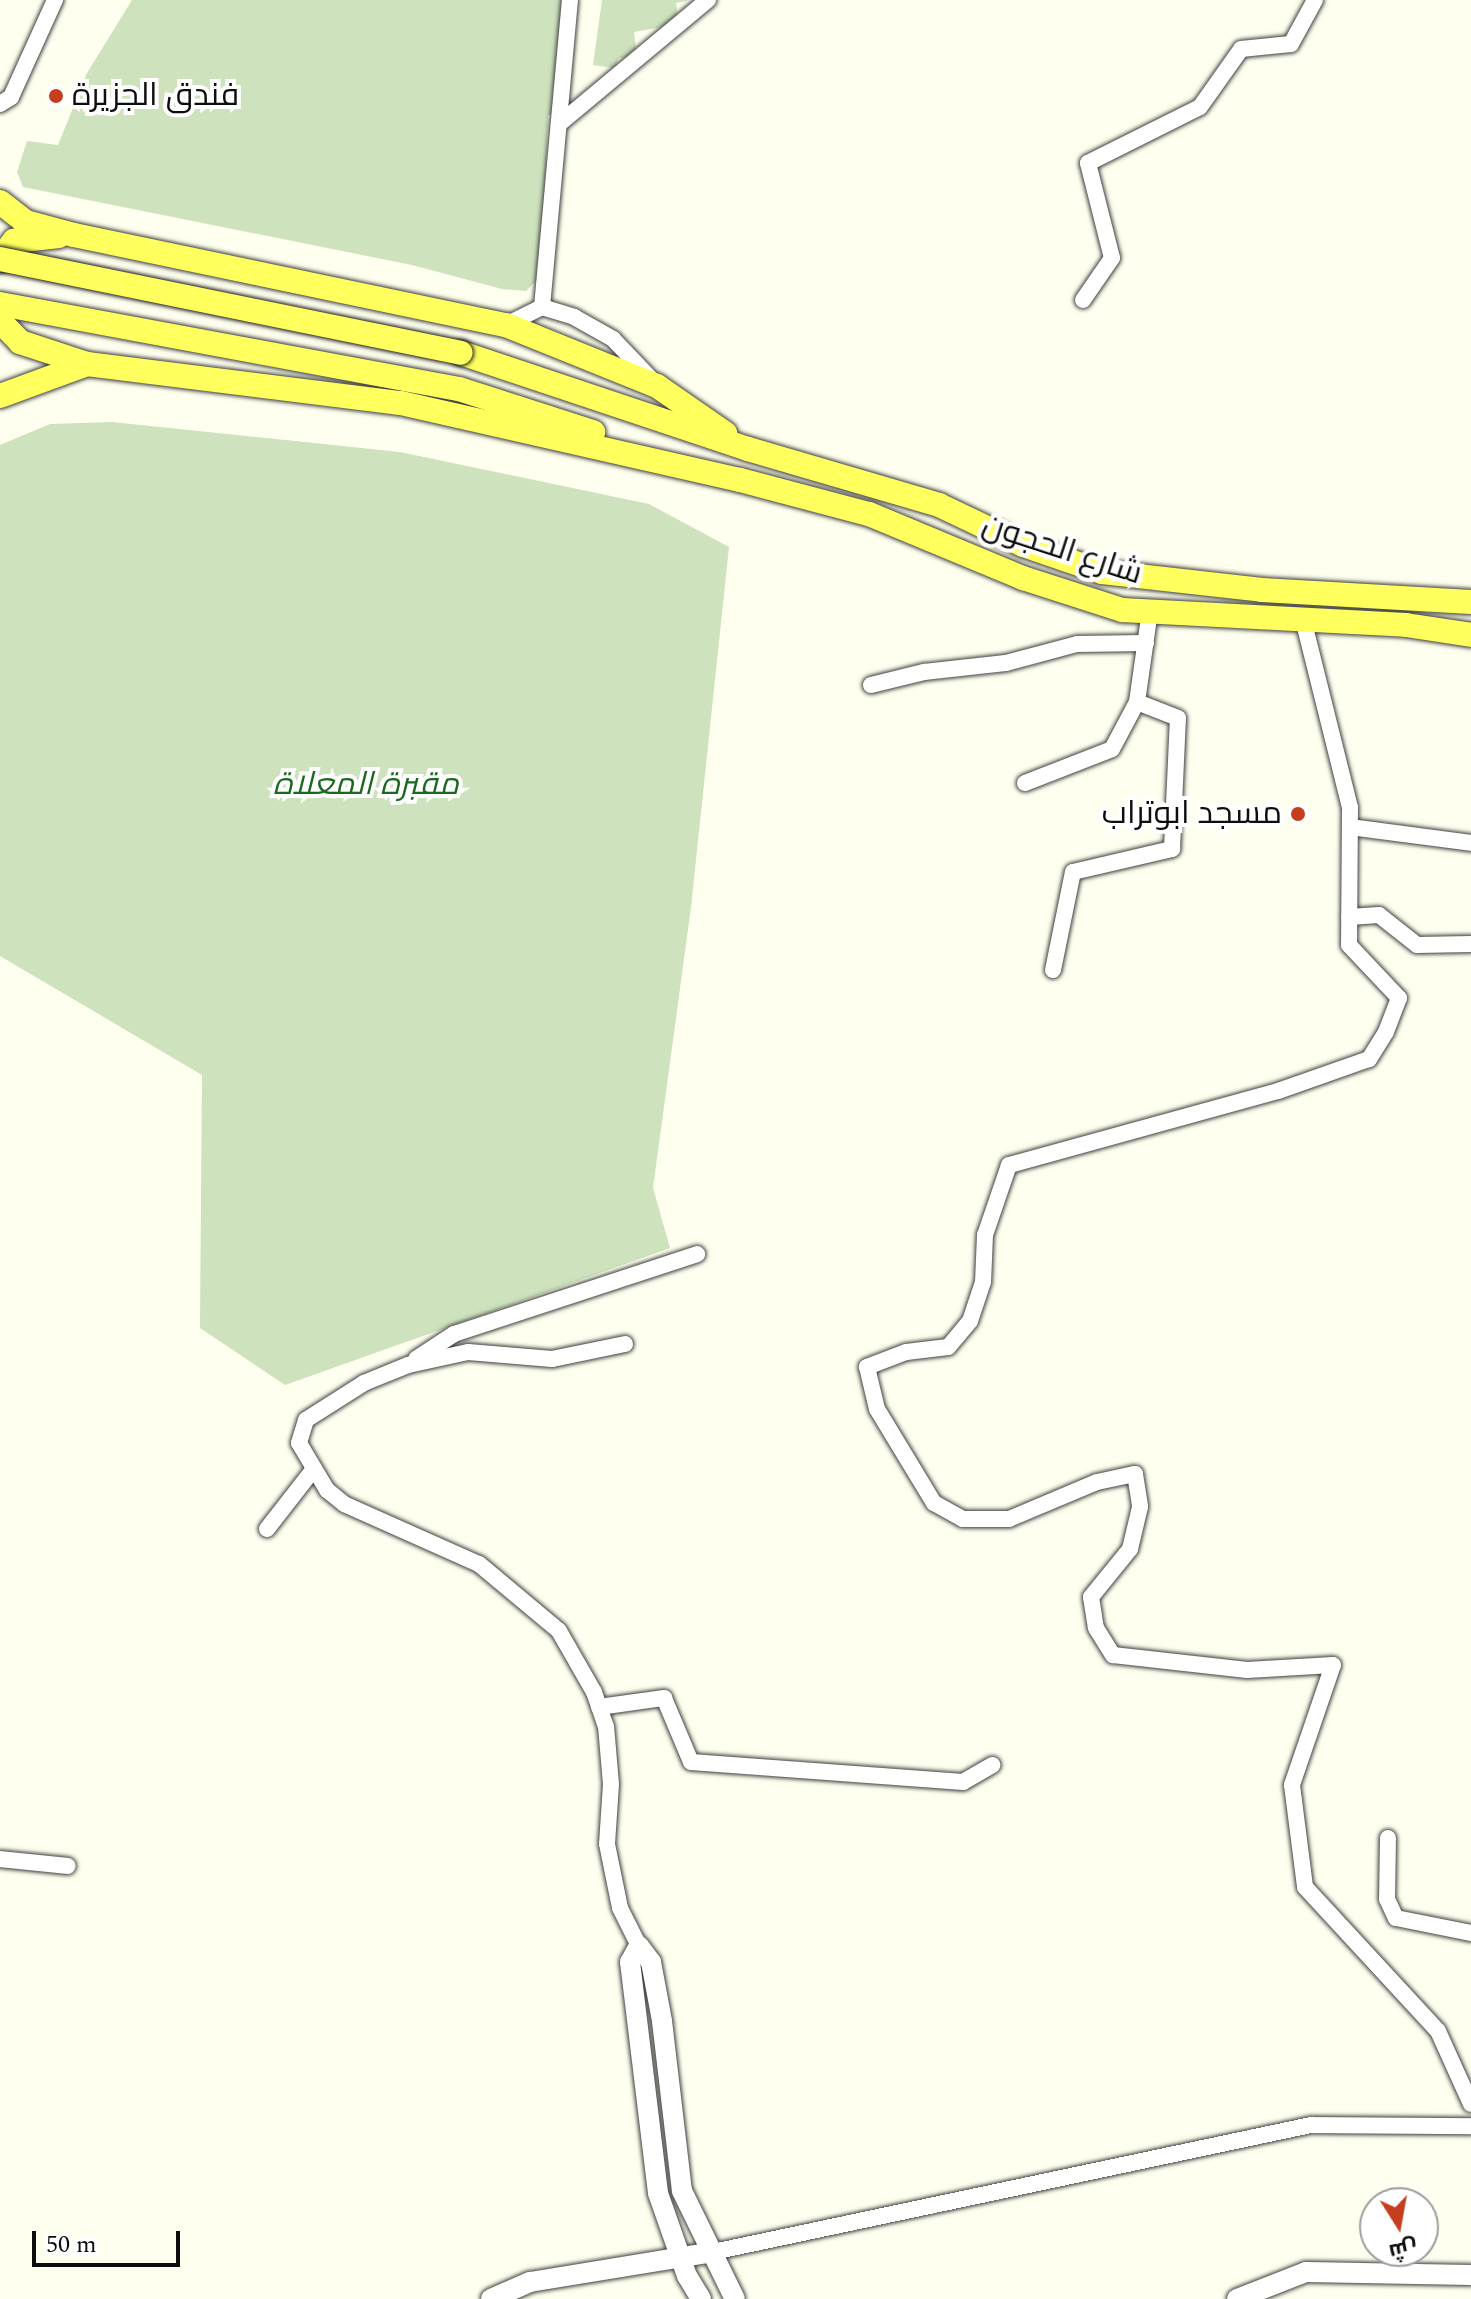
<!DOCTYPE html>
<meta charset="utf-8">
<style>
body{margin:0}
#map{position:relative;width:1471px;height:2299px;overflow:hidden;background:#feffee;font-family:Spectral,Cairo,serif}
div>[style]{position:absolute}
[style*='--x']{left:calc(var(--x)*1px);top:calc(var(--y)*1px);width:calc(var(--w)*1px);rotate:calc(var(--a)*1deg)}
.cemetery>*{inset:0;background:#cde2bd}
.roads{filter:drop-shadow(0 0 2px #404040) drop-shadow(0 0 2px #404040)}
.minor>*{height:16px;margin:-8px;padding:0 8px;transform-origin:8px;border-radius:8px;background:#fff}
.tertiary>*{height:20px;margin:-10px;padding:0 10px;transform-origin:10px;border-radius:10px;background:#fff}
.primary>*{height:24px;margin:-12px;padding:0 12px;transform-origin:12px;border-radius:12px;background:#ffff5e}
.bridges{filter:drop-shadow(0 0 2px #1e1e1e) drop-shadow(0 0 2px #1e1e1e)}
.primary-bridge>*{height:24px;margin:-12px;padding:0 12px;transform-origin:12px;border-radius:12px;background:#ffff5e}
.dots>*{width:22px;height:22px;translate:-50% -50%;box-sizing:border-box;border:4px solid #fff;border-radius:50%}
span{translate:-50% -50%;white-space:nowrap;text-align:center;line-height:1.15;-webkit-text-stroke:8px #fff;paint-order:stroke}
.poi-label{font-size:32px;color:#0d0d0d}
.left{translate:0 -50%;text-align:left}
.right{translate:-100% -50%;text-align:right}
.street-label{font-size:32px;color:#0d0d0d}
.park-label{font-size:32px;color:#1a691d;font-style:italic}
.north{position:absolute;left:1359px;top:2187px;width:80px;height:80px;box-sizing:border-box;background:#fff;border:2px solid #9e9e9e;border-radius:50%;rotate:169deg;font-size:22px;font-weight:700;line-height:32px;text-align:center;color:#0d0d0d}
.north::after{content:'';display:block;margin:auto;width:28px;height:36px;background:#c53e1d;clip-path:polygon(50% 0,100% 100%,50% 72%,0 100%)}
.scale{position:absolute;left:32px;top:2231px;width:148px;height:36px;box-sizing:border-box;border:4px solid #0d0d0d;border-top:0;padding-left:10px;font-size:24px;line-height:28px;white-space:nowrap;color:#0d0d0d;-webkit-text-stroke:6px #fff;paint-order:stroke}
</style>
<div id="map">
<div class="cemetery">
<i style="clip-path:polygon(132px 0,570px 0,561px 115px,548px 115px,542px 275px,526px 291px,502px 289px,412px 265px,23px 187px,17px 172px,27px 141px,58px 145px,87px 73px)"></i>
<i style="clip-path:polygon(602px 0,690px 0,676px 3px,679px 24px,634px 32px,637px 57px,619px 58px,614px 68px,593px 65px)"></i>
<i style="clip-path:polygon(112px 422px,400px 452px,649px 504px,729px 547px,691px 907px,653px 1188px,670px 1248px,285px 1385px,200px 1328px,202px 1075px,0 956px,0 445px,50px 424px)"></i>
</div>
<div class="roads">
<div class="minor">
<i style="--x:0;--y:104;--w:13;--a:-32"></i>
<i style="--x:11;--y:97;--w:107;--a:-65.6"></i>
<i style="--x:559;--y:124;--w:194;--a:-39.8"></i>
<i style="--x:1083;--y:300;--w:51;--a:-55.4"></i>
<i style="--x:1112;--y:258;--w:98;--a:-104.2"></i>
<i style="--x:1088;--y:163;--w:125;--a:-26.6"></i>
<i style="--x:1200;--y:107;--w:71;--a:-54.7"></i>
<i style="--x:1241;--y:49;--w:50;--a:-5.7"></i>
<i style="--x:1291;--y:44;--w:50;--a:-61.4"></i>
<i style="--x:542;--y:307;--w:308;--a:-84.8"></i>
<i style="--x:506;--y:325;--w:40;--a:-26.6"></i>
<i style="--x:542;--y:307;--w:34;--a:17"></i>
<i style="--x:574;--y:317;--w:45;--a:29.4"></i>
<i style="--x:613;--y:339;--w:58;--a:46.4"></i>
<i style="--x:1303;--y:619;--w:194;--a:76"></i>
<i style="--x:1350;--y:807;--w:138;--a:90.4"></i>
<i style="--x:1349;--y:945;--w:73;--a:46.7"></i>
<i style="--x:1399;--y:998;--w:36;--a:111"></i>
<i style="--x:1386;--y:1032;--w:32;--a:122"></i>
<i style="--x:1369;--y:1059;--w:96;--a:160.6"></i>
<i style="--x:1278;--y:1091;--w:279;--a:164.6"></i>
<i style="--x:1009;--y:1165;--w:74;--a:108.9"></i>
<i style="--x:985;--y:1235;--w:47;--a:92.4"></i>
<i style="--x:983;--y:1282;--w:41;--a:108.4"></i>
<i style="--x:970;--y:1321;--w:34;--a:130"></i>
<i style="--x:948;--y:1347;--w:42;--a:173.2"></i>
<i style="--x:906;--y:1352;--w:42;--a:159"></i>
<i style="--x:867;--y:1367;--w:43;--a:76.6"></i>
<i style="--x:877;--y:1409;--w:110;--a:58.8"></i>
<i style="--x:934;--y:1503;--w:33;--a:29"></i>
<i style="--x:963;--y:1519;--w:46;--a:0"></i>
<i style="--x:1009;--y:1519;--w:95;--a:-22.8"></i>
<i style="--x:1097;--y:1482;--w:39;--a:-12"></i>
<i style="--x:1135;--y:1474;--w:33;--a:81"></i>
<i style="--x:1140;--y:1507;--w:43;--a:103.4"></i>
<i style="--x:1130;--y:1549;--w:62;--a:129.1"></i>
<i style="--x:1091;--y:1597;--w:31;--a:81"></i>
<i style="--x:1096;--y:1628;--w:32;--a:58"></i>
<i style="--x:1113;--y:1655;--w:135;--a:6.4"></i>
<i style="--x:1247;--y:1670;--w:86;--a:-3.3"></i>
<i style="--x:1333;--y:1665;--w:127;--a:108.9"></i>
<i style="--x:1292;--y:1785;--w:103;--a:82.7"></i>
<i style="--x:1305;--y:1887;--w:196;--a:47.3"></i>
<i style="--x:1438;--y:2031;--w:80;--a:65.7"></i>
<i style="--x:871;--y:685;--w:55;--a:-13.8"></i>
<i style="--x:924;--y:672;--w:82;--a:-6.3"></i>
<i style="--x:1006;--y:663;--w:73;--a:-15"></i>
<i style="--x:1077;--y:644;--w:69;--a:-0.8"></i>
<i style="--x:1025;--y:783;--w:93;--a:-21.3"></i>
<i style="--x:1112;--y:749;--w:53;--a:-62"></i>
<i style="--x:1350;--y:827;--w:122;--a:7.5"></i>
<i style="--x:1349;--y:917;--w:30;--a:-4"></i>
<i style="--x:1379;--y:915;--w:48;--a:38.3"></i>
<i style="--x:1417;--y:945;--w:54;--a:-1.1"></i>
<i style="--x:1053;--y:970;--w:100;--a:-78.5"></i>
<i style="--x:1073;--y:872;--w:102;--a:-13.1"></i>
<i style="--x:1172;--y:849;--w:131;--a:-87.4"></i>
<i style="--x:1178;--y:718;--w:44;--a:-158.7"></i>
<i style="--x:1137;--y:702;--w:92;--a:-81.9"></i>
<i style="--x:625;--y:1344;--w:75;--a:168.4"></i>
<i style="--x:552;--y:1359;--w:84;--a:-175.2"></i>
<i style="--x:468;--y:1352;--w:61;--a:167.8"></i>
<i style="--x:408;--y:1365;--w:48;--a:157.8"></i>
<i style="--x:364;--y:1383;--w:69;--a:147.5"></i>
<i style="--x:306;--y:1420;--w:24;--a:107"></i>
<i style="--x:299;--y:1443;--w:55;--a:59.2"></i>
<i style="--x:327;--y:1490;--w:22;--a:39"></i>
<i style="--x:344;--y:1504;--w:148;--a:24"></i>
<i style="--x:479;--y:1564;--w:104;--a:39.9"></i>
<i style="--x:559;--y:1631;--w:70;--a:60.2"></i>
<i style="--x:594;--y:1692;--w:36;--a:71"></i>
<i style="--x:606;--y:1726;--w:58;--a:85.1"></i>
<i style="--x:611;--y:1784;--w:60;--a:93.8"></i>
<i style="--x:607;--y:1844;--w:65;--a:78.5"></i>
<i style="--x:620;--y:1908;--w:42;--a:63.4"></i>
<i style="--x:416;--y:1359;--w:45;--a:-33.3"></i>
<i style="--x:454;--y:1334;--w:256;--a:-18.2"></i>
<i style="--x:267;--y:1529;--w:75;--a:-52.1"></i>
<i style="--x:599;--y:1707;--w:66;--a:-7.9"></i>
<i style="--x:664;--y:1698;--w:69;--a:67.1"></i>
<i style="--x:691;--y:1762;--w:273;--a:4.2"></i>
<i style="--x:963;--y:1782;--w:34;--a:-30"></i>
<i style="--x:1388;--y:1838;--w:61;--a:90.9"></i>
<i style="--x:1387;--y:1899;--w:21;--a:65"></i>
<i style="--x:1396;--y:1918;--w:76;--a:11.3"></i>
<i style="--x:0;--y:1859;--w:68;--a:5.9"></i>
<i style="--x:713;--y:2252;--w:611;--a:-11.99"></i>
<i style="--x:1311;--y:2125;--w:160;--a:0.4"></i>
</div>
<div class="tertiary">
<i style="--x:491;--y:2299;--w:43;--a:-23.6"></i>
<i style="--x:530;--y:2282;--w:185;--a:-9.3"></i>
<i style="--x:701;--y:2299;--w:27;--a:-121"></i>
<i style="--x:687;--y:2276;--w:88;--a:-109.3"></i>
<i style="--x:658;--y:2193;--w:233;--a:-96.9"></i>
<i style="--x:630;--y:1962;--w:18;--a:-61"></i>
<i style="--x:639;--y:1946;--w:20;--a:53"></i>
<i style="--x:651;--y:1962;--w:60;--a:79.4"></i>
<i style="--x:662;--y:2021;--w:171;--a:83.3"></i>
<i style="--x:682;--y:2191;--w:120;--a:63.9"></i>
<i style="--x:1237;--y:2299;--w:74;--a:-21.4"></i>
<i style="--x:1306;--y:2272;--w:165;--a:1"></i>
</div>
<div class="primary">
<i style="--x:0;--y:202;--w:33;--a:38"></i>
<i style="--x:26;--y:222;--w:50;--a:15.2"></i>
<i style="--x:74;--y:235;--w:441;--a:11.8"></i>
<i style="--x:506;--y:325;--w:163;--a:22"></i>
<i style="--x:657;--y:386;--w:83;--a:34.7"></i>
<i style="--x:0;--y:260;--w:24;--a:-54"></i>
<i style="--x:14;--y:241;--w:45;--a:-6.3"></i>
<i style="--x:0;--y:304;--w:467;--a:10.5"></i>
<i style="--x:459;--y:389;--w:141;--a:17.8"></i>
<i style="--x:0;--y:321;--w:29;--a:46"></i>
<i style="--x:20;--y:342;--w:71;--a:18.2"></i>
<i style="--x:87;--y:364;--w:316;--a:7.1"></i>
<i style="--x:401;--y:403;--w:348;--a:12.8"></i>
<i style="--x:740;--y:480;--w:133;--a:14.8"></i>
<i style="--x:869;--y:514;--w:167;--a:22.6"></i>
<i style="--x:1023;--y:578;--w:104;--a:17.9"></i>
<i style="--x:1122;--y:610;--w:284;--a:3"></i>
<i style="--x:1406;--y:625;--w:66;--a:8.7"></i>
<i style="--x:461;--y:353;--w:303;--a:18.5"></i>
<i style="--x:748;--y:449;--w:199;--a:16.3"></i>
<i style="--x:939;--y:505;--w:93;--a:25.5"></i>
<i style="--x:1023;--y:545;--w:83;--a:18.9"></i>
<i style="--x:1102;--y:572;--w:161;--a:6.4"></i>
<i style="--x:1262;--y:590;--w:209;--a:3.3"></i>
<i style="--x:0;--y:396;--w:93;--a:-20.2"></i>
</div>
</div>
<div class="bridges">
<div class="primary-bridge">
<i style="--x:0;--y:259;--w:470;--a:11.5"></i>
</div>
</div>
<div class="dots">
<i style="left:56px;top:96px;background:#c53e1d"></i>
<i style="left:1298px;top:814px;background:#c53e1d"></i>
</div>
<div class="poi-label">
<span class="left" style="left:72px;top:96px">فندق الجزيرة</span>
<span class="right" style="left:1282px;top:814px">مسجد ابوتراب</span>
</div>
<div class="street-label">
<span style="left:1062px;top:550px;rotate:18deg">شارع الحجون</span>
</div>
<div class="park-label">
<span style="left:366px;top:785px">مقبرة المعلاة</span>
</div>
<div class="north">ش</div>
<div class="scale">50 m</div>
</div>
